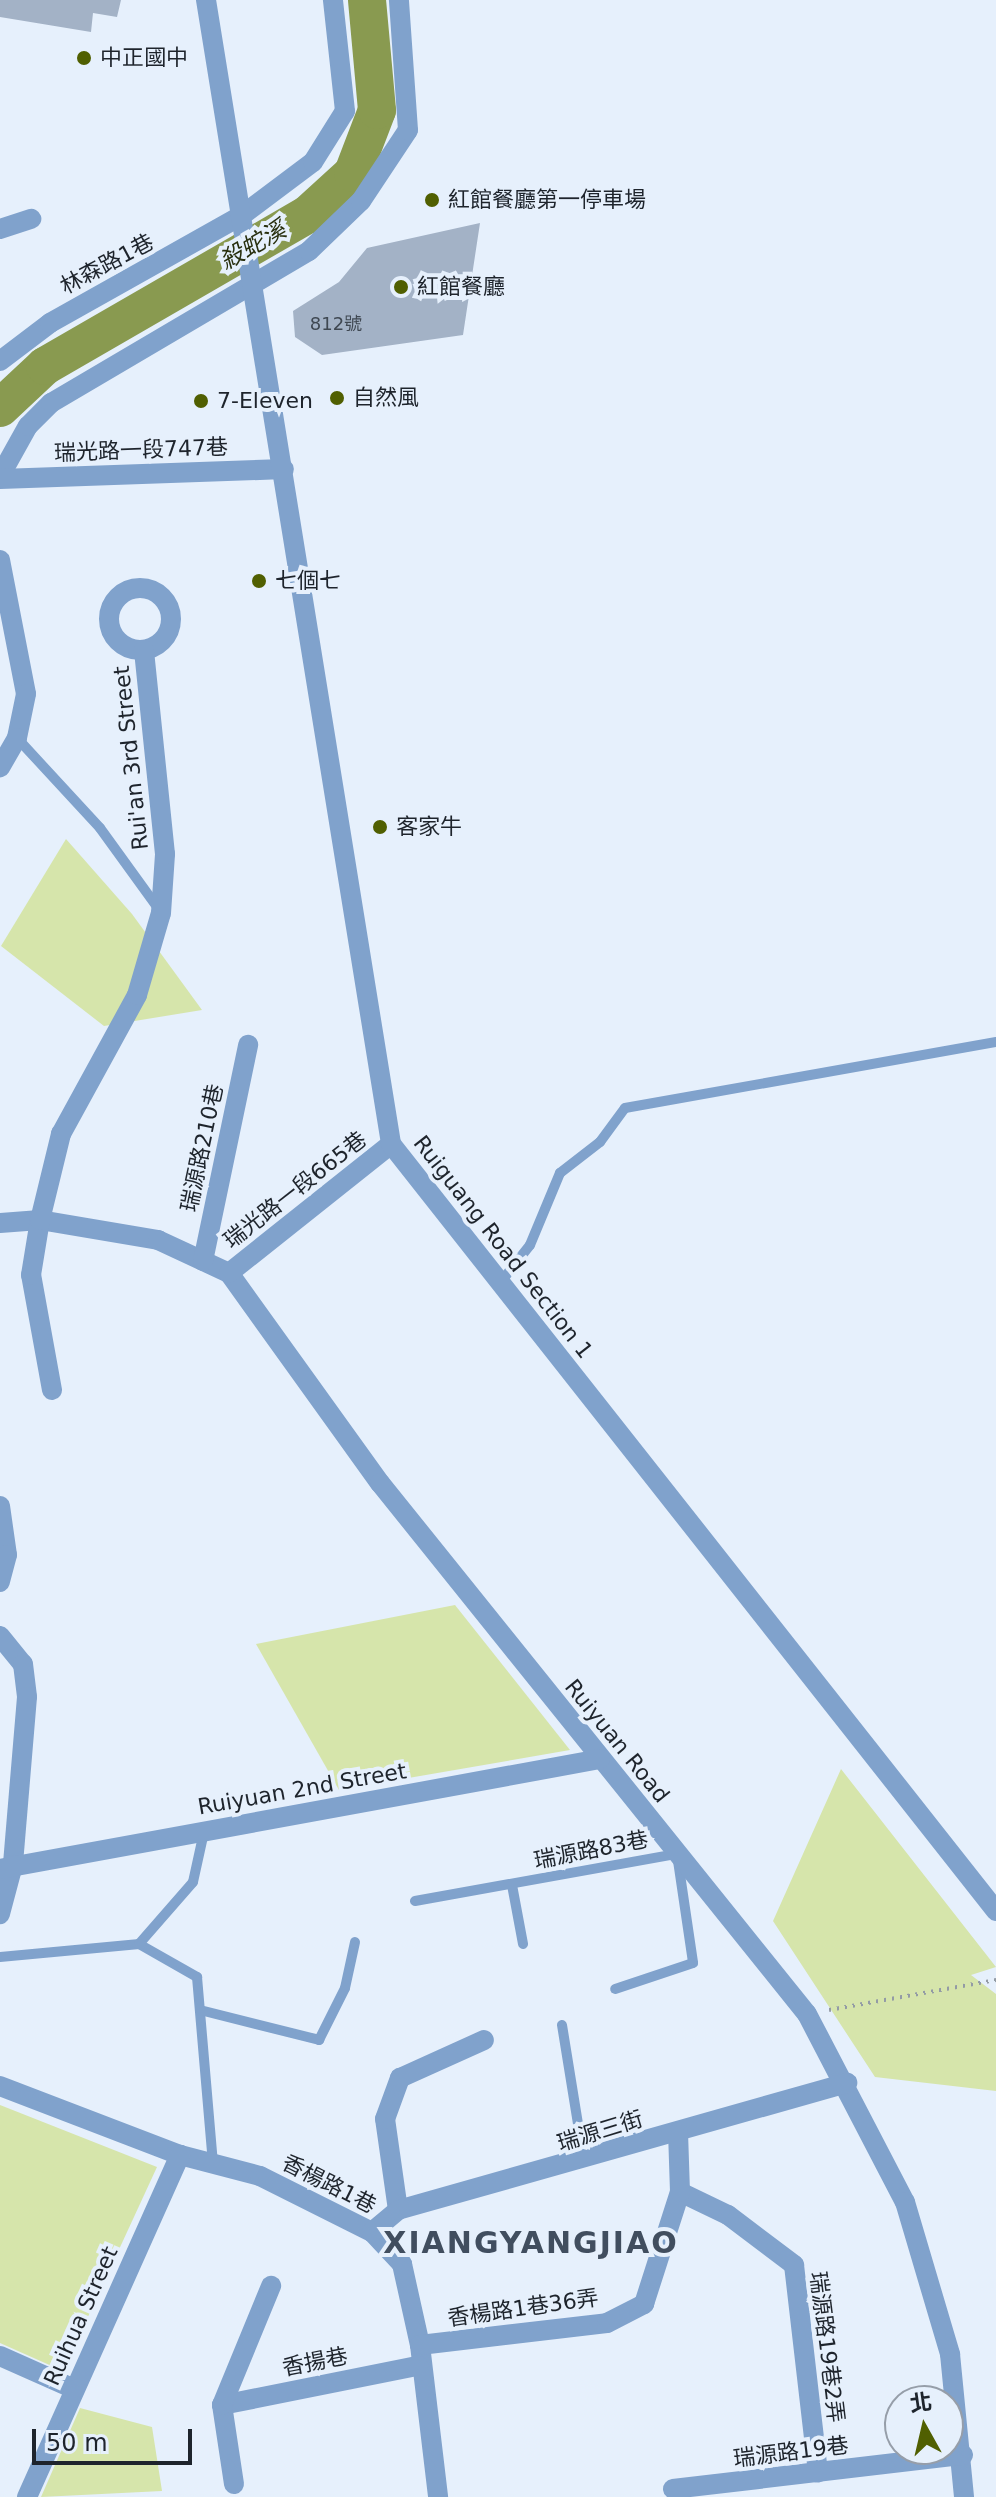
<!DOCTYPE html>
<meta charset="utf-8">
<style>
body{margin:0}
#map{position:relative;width:996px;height:2497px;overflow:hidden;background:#e6f0fc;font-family:"DejaVu Sans","Noto Sans TC",sans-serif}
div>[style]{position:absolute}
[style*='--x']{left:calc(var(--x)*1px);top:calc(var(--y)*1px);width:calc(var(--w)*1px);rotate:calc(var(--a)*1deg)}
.green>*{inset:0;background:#d6e5ab}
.river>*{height:38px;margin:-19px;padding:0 19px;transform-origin:19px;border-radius:19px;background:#899a50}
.building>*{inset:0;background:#a3b2c6}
.path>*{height:4px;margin-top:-2px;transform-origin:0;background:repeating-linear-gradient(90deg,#939ba5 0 2px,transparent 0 8px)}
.service>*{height:10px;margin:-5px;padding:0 5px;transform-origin:5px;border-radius:5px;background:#80a2cc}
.minor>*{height:20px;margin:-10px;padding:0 10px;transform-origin:10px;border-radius:10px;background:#80a2cc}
.minor>.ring{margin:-10px;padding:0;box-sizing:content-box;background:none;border:20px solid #80a2cc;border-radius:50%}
.tertiary>*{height:20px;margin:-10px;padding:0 10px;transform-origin:10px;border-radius:10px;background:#80a2cc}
.dots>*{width:22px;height:22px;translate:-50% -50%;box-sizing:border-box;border:4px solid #e6f0fc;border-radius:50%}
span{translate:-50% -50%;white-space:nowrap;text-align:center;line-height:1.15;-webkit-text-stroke:8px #e6f0fc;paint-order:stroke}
.number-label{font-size:18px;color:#3f4852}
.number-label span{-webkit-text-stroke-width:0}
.poi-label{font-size:22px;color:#1e242c}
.left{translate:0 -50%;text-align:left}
.street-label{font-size:22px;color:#1e242c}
.water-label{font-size:24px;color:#282f0e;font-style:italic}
.district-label{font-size:30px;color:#414e5f;font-weight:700;letter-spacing:2px}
.north{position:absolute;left:884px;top:2385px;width:80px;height:80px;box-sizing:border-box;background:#e6f0fc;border:2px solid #969ea9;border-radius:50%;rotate:352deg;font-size:22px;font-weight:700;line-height:32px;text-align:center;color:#1e242c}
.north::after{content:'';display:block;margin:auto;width:28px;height:36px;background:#505f01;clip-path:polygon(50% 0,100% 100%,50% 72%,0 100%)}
.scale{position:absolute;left:32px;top:2429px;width:160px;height:36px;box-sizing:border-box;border:4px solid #1e242c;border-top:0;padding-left:10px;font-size:24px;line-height:28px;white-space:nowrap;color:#1e242c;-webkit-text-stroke:6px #e6f0fc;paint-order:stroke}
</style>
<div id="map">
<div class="green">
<i style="clip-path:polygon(66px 839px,132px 914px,202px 1010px,104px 1026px,1px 946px)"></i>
<i style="clip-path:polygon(455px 1605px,570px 1750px,339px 1790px,256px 1644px)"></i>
<i style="clip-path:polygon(841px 1769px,996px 1967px,971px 1975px,996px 1994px,996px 2091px,875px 2077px,773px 1921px)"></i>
<i style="clip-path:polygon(0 2105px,157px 2167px,63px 2371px,0 2343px)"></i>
<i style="clip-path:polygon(80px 2408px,152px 2427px,162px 2491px,41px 2497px)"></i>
</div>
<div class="river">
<i style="--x:0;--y:408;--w:62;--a:-43"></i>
<i style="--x:45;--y:366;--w:302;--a:-30"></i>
<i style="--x:307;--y:215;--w:62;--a:-42.4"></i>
<i style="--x:353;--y:173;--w:67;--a:-69.1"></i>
<i style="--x:377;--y:110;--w:110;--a:-95.2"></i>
</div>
<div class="building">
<i style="clip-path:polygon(0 0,121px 0,117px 17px,93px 13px,91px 32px,0 17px)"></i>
<i style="clip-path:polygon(480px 223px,463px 335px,322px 355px,295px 337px,293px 311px,339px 282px,367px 248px)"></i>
</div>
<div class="path">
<i style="--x:829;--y:2010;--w:170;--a:-10.2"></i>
</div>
<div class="service">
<i style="--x:17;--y:738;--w:122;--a:47.3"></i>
<i style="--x:100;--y:828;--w:102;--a:54.1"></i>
<i style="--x:500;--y:1283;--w:48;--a:-51.7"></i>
<i style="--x:530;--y:1245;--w:78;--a:-67.4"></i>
<i style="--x:560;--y:1173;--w:51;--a:-37.8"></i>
<i style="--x:600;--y:1142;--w:42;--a:-53.7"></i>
<i style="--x:625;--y:1108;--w:377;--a:-10.1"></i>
<i style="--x:512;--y:1885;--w:60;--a:79.4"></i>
<i style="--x:415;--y:1901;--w:266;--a:-10.2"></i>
<i style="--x:677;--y:1854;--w:110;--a:81.6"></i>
<i style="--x:693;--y:1963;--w:82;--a:161.6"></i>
<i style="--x:139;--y:1944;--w:82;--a:-48.9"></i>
<i style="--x:193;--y:1882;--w:51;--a:-77.6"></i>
<i style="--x:0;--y:1957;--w:140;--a:-5.3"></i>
<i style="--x:139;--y:1944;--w:67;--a:29.6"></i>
<i style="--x:197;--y:1977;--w:188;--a:85.1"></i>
<i style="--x:200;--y:2010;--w:123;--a:14.1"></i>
<i style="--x:319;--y:2040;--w:58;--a:-63.4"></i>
<i style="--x:345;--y:1988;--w:47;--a:-77.7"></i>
<i style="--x:562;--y:2025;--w:138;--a:80.8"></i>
</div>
<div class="minor">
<i style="--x:0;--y:229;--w:33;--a:-18"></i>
<i style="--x:0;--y:361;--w:63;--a:-37.2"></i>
<i style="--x:50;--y:323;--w:219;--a:-29.3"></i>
<i style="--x:241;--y:216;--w:90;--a:-36.9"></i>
<i style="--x:313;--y:162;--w:60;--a:-57.9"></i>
<i style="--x:345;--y:111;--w:112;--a:-96.2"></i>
<i style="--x:0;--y:476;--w:57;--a:-60.8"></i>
<i style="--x:28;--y:426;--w:33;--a:-45"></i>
<i style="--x:51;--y:403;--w:299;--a:-30.5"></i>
<i style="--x:309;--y:251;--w:72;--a:-43.9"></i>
<i style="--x:361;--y:201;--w:85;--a:-56.5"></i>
<i style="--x:408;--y:130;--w:130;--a:-94"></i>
<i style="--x:0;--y:479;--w:284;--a:-2"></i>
<i style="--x:0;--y:560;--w:136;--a:79"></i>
<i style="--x:26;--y:694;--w:45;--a:101.6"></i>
<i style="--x:17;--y:738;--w:34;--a:120"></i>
<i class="ring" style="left:109px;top:588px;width:42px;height:42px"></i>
<i style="--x:0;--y:1223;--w:40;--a:-4.3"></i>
<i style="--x:40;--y:1220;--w:120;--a:9.6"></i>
<i style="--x:158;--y:1240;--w:78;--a:24.9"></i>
<i style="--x:229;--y:1273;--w:259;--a:54.3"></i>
<i style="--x:380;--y:1483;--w:681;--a:51.2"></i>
<i style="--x:807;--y:2014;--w:212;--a:62.5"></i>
<i style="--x:905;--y:2202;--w:159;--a:73.5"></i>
<i style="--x:950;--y:2354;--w:144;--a:84.4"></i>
<i style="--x:203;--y:1261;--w:221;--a:-78.2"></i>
<i style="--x:229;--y:1273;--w:207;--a:-38.5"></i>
<i style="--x:52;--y:1390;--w:117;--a:-100.3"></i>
<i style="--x:31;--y:1275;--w:56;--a:-80.7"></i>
<i style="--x:40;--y:1220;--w:89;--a:-76.3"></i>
<i style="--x:61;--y:1134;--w:158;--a:-61.3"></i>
<i style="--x:137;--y:995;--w:85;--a:-73.7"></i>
<i style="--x:161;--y:913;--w:59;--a:-86.1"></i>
<i style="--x:165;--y:854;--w:205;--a:-95.9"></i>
<i style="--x:0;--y:1506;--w:49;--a:81.9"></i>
<i style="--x:7;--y:1555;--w:28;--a:105"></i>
<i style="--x:0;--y:1636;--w:36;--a:51"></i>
<i style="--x:23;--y:1664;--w:33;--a:83"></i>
<i style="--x:27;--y:1697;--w:169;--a:94.8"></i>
<i style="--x:13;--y:1865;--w:51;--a:104.9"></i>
<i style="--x:0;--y:1869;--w:610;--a:-10.39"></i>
<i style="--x:0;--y:2086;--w:193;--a:21"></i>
<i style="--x:180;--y:2155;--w:83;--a:14.7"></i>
<i style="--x:260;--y:2176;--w:125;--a:26.6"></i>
<i style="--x:372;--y:2232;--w:44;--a:46.8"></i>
<i style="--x:402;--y:2264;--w:83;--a:77.5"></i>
<i style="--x:420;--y:2345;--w:153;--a:83.2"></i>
<i style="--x:680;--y:2192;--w:53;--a:25.6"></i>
<i style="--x:728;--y:2215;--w:83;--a:37.1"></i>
<i style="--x:794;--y:2265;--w:209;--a:83.4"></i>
<i style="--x:398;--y:2210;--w:92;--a:-98.1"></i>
<i style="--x:385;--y:2119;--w:44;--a:-69.9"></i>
<i style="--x:400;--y:2078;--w:92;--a:-24.3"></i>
<i style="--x:372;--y:2232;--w:34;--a:-40"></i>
<i style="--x:398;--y:2210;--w:467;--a:-15.8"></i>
<i style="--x:420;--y:2345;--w:188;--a:-6.7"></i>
<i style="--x:607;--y:2323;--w:42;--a:-27.2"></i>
<i style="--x:644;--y:2304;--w:118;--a:-72.2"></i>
<i style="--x:680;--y:2192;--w:59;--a:-91.9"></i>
<i style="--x:0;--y:2356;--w:81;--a:24"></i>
<i style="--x:222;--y:2405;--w:200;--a:-11.3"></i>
<i style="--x:234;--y:2484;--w:80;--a:-98.6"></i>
<i style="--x:222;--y:2405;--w:129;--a:-67.6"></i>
<i style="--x:673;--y:2489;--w:292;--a:-6.7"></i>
<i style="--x:27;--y:2497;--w:375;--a:-65.9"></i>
</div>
<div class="tertiary">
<i style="--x:206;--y:0;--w:1159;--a:80.81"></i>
<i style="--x:391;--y:1144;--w:977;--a:51.73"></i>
</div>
<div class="dots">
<i style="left:84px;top:58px;background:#505f01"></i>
<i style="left:432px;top:200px;background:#505f01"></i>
<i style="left:401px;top:287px;background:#505f01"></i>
<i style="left:337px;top:398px;background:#505f01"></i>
<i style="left:201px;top:401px;background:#505f01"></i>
<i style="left:259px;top:581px;background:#505f01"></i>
<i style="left:380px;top:827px;background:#505f01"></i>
</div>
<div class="number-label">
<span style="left:336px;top:324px">812號</span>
</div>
<div class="poi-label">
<span class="left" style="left:100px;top:58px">中正國中</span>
<span class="left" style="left:448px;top:200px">紅館餐廳第一停車場</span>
<span class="left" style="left:417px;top:287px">紅館餐廳</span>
<span class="left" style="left:353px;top:398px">自然風</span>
<span class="left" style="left:217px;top:401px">7-Eleven</span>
<span class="left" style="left:275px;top:581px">七個七</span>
<span class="left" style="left:396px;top:827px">客家牛</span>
</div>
<div class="street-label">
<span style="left:107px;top:264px;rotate:-28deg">林森路1巷</span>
<span style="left:141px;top:450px;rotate:-2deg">瑞光路一段747巷</span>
<span style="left:131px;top:758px;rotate:-96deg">Rui'an 3rd Street</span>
<span style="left:202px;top:1148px;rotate:-78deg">瑞源路210巷</span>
<span style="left:295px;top:1190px;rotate:-38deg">瑞光路一段665巷</span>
<span style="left:503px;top:1247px;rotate:52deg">Ruiguang Road Section 1</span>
<span style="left:617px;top:1741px;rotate:51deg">Ruiyuan Road</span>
<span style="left:302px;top:1789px;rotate:-10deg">Ruiyuan 2nd Street</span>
<span style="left:591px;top:1850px;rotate:-11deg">瑞源路83巷</span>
<span style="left:600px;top:2131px;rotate:-17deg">瑞源三街</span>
<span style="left:329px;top:2184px;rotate:27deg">香楊路1巷</span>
<span style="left:523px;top:2308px;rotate:-8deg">香楊路1巷36弄</span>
<span style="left:81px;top:2316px;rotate:-66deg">Ruihua Street</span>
<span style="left:827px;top:2347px;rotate:83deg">瑞源路19巷2弄</span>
<span style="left:315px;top:2362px;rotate:-11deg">香揚巷</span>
<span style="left:791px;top:2452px;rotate:-7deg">瑞源路19巷</span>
</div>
<div class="water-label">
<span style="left:253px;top:246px;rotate:-30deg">殺蛇溪</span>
</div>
<div class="district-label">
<span style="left:531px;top:2243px">XIANGYANGJIAO</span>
</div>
<div class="north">北</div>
<div class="scale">50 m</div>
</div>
